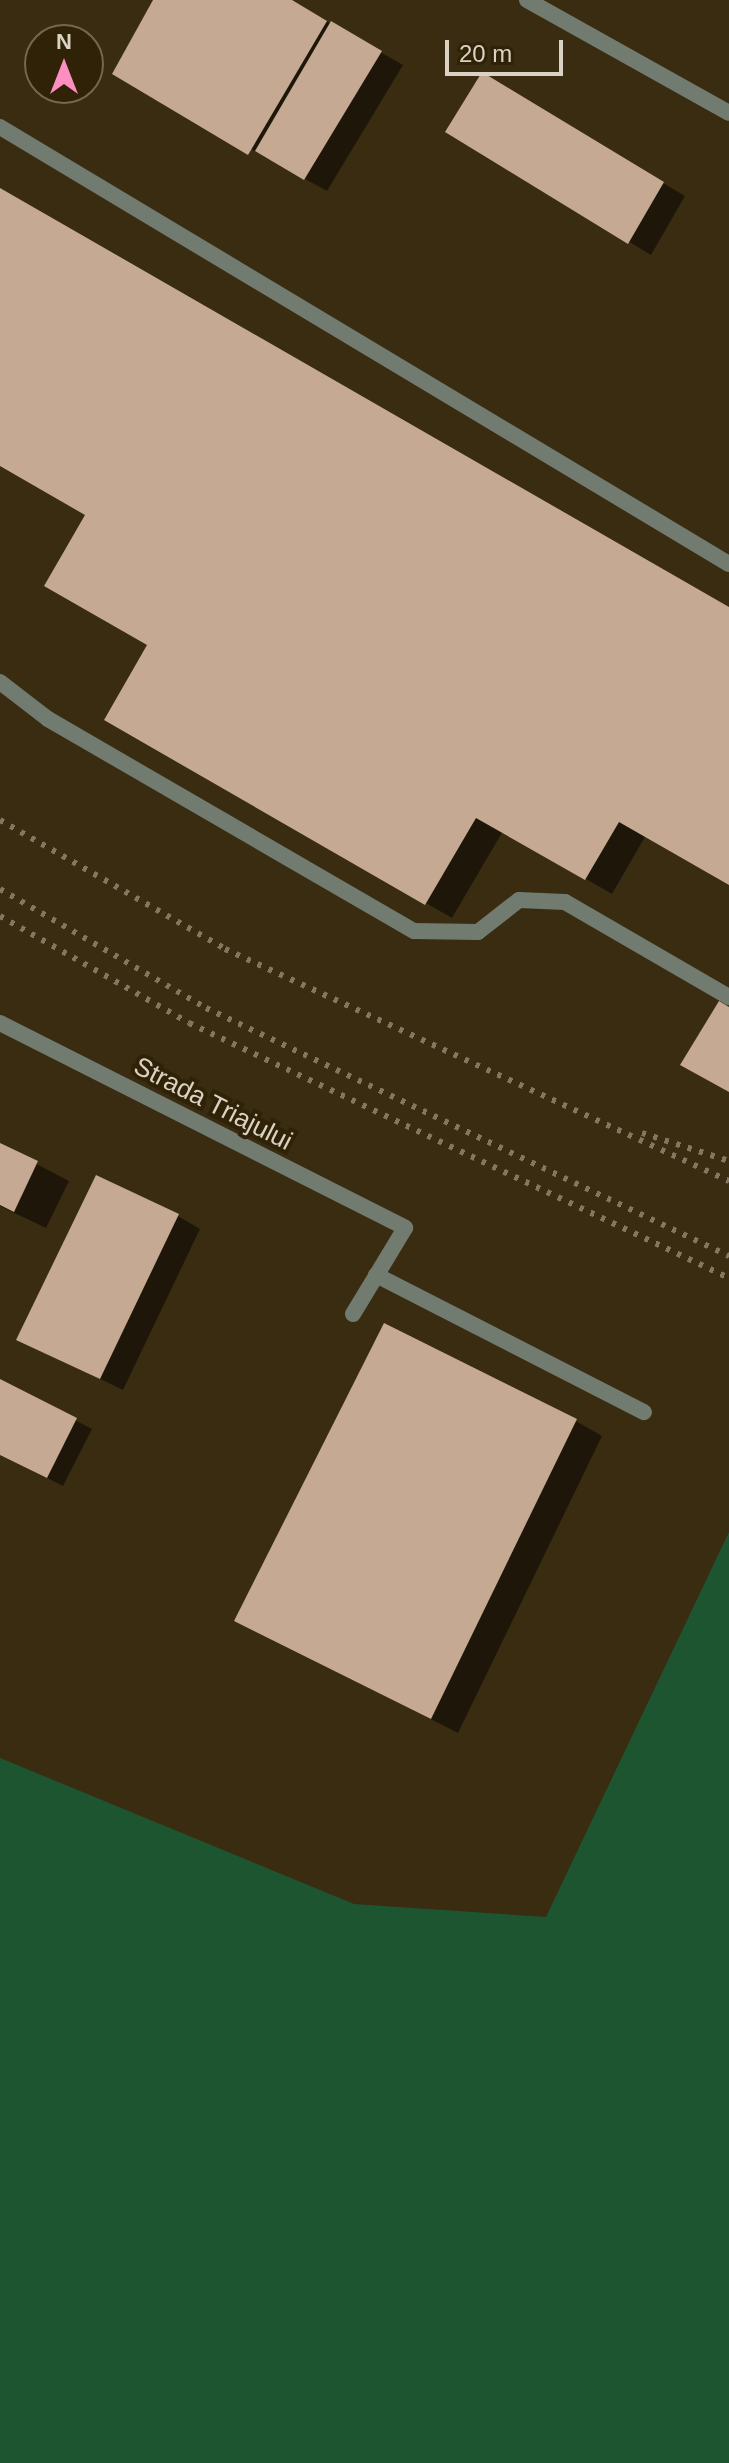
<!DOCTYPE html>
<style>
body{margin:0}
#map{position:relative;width:729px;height:2463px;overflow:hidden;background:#392c11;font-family:Helvetica,sans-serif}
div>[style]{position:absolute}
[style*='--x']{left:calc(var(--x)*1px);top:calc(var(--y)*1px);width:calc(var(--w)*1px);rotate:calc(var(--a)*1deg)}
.green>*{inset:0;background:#1d5531}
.shadow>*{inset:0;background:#0007}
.building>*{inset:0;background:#c5a992}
.service>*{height:16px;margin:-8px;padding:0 8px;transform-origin:8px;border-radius:8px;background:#717b70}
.minor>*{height:16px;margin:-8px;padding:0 8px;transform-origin:8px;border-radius:8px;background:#717b70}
.rail>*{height:6px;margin-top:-3px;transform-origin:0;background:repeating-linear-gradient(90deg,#827862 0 4px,transparent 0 12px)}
span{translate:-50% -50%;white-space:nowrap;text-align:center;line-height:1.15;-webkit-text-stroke:8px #2f2207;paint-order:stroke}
.street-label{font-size:26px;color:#dad2c3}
.north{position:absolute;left:24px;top:24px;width:80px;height:80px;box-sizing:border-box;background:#2f2207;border:2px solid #736852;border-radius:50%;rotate:0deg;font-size:22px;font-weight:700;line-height:32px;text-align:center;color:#dad2c3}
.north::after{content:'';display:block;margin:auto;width:28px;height:36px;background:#fd8ec0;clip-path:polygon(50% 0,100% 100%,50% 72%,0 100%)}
.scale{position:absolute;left:445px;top:40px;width:118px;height:36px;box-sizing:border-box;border:4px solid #dad2c3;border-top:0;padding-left:10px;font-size:24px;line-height:28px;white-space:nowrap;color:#dad2c3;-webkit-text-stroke:6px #2f2207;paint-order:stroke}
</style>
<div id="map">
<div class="green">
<i style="clip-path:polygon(729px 1532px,729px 2463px,0 2463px,0 1758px,354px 1904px,546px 1917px)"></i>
</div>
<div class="shadow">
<i style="clip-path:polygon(156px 0,289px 0,403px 65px,327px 191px,114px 73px)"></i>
<i style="clip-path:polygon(504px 88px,685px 196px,651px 255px,448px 132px)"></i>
<i style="clip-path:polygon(0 190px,729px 609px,729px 883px,646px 835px,612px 894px,503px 831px,452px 918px,106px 719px,150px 644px,88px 514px,0 464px)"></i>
<i style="clip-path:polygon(0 1145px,69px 1181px,46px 1228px,0 1206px)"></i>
<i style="clip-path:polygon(178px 1216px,200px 1229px,123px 1390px,19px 1339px)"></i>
<i style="clip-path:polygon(0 1381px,92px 1429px,63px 1486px,0 1454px)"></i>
<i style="clip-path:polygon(576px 1421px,602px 1436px,458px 1733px,237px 1620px)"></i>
</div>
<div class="building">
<i style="clip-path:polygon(153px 0,292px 0,327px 21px,248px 155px,112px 74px)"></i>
<i style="clip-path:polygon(331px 21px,382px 51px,304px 180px,255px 151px)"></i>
<i style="clip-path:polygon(482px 72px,664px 182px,628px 244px,445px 132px)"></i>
<i style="clip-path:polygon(0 188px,729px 607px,729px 885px,619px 822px,585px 880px,476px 818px,425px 905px,104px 720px,147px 645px,44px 586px,85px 515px,0 466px)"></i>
<i style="clip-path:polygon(719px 1001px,729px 1007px,729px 1092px,680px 1065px)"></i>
<i style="clip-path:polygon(0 1143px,38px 1161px,14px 1212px,0 1205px)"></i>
<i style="clip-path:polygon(96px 1175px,179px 1214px,100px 1379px,16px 1340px)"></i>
<i style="clip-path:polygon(384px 1323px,577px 1419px,431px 1719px,234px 1621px)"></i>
<i style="clip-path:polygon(0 1379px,77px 1418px,47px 1478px,0 1455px)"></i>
</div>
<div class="service">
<i style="--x:0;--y:127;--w:850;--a:30.94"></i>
<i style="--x:0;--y:682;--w:61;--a:37.6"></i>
<i style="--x:48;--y:719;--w:423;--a:30.1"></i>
<i style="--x:414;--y:931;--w:64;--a:0.9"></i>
<i style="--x:478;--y:932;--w:52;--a:-38"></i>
<i style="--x:519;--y:900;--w:46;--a:2.5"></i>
<i style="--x:565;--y:902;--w:190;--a:30.1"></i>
<i style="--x:376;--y:1275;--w:301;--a:27.1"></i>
<i style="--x:353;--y:1314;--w:100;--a:-58.8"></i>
</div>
<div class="minor">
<i style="--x:527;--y:0;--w:231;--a:29.2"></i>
<i style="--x:0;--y:1023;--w:454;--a:26.8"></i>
</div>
<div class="rail">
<i style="--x:0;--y:820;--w:259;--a:29.8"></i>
<i style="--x:225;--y:949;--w:555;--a:24.72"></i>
<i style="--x:0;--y:889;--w:238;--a:30"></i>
<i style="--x:206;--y:1008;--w:579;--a:25.37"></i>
<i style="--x:0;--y:916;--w:217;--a:29.5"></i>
<i style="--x:189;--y:1023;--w:597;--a:25.28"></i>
<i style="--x:642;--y:1133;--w:91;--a:17.8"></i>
</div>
<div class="street-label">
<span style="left:213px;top:1104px;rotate:27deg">Strada Triajului</span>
</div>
<div class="north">N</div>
<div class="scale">20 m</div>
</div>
